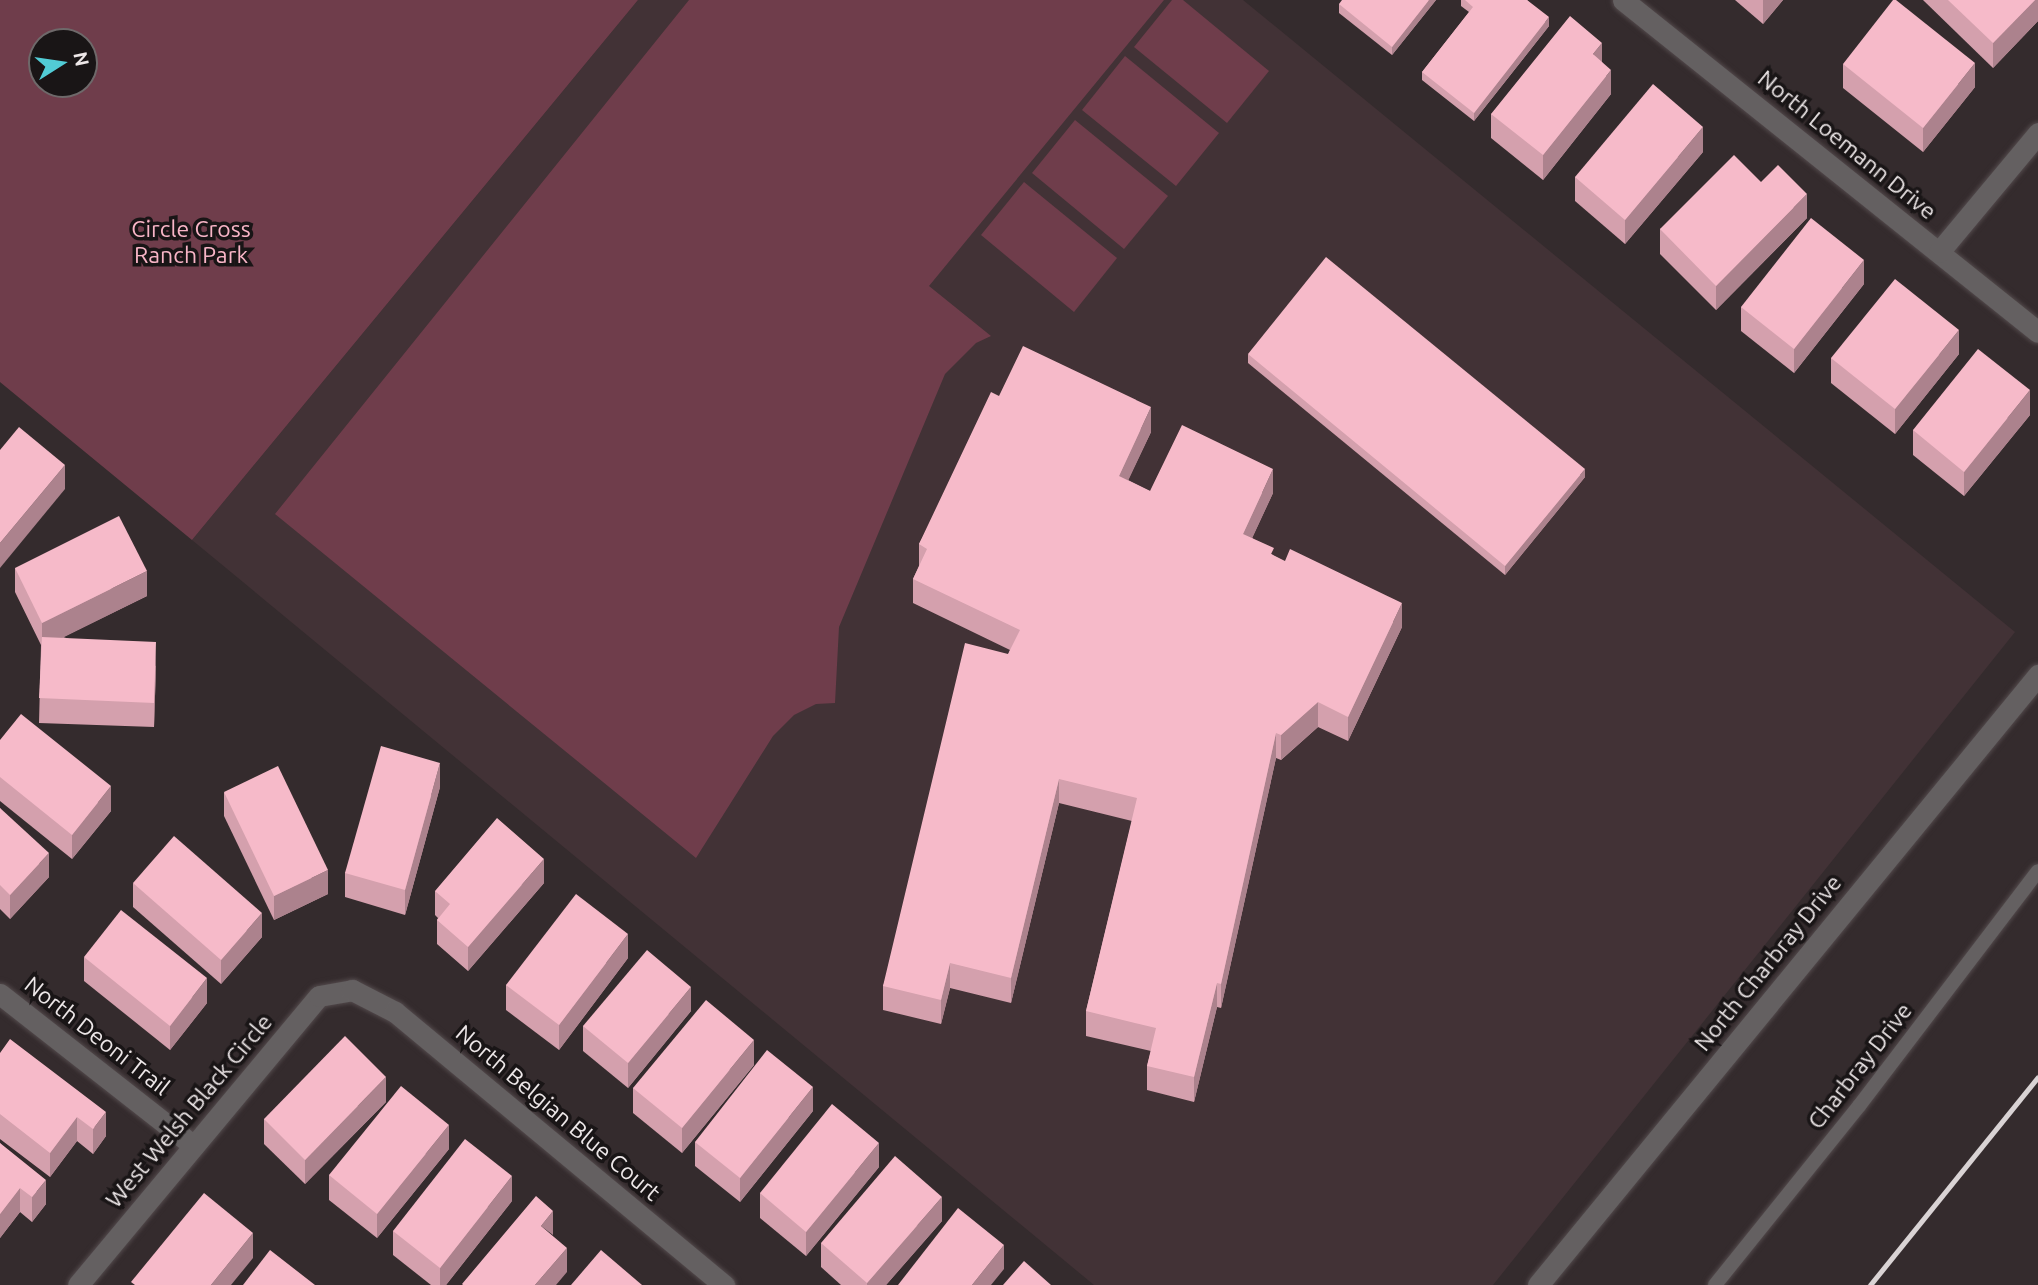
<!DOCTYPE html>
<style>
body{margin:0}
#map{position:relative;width:2038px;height:1285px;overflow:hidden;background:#342b2d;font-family:Ubuntu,sans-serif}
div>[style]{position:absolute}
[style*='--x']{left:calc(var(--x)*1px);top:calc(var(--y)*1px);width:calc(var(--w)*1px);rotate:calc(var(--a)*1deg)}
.built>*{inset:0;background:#423236}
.green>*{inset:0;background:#6f3d4b}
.roads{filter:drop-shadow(0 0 2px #52494b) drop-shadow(0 0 2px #52494b)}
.lane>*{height:14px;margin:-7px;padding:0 7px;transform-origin:7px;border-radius:7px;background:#646061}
.street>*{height:21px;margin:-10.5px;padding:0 10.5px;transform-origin:10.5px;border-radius:10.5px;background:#646061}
.rail>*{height:5px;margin:-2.5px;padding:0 2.5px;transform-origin:2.5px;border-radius:2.5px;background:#d9d3d4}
.wall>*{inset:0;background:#d4a0ad}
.shaded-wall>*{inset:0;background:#ac828d}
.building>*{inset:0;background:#f6bac9}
span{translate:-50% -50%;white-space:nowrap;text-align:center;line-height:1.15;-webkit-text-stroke:7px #191516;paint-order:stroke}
.street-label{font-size:23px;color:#ede7e8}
.park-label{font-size:23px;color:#f9b5c7}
.north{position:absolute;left:28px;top:28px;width:70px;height:70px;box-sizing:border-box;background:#191516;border:2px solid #6e696a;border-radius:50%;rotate:78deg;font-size:19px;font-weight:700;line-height:28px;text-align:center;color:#ede7e8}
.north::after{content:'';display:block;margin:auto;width:24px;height:32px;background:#52ccd6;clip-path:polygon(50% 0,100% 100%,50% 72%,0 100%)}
</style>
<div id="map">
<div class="built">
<i style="clip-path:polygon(638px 0,1243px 0,2015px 632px,1493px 1285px,1094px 1285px,192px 540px)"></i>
</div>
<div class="green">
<i style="clip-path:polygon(evenodd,0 0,638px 0,192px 540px,0 382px,0 0,42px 42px,84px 42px,84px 84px,42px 84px,42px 42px)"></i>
<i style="clip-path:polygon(689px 0,1164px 0,929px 286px,991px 336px,976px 343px,945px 374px,839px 627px,835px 703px,816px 704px,794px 715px,773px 736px,696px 858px,275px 514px)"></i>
<i style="clip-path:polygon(1172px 0,1183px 0,1269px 71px,1227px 123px,1134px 47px)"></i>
<i style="clip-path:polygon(1125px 56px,1219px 133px,1176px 186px,1082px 110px)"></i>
<i style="clip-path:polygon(1075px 120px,1168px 196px,1124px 249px,1032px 173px)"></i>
<i style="clip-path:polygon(1024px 182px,1117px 258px,1074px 312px,981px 235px)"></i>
</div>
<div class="roads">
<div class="lane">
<i style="--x:1715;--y:1285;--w:230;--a:-51.2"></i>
<i style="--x:1859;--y:1106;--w:295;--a:-52.7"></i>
</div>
<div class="street">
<i style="--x:1623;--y:0;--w:531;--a:38.66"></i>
<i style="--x:1939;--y:252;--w:155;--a:-50.2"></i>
<i style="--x:0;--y:994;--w:246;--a:38.1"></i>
<i style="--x:78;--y:1285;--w:376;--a:-50.2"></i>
<i style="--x:319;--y:996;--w:34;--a:-10"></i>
<i style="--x:352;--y:990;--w:48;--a:27.1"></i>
<i style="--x:395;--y:1012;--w:428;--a:39.7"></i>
<i style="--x:1538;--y:1285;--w:789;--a:-50.66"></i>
</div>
</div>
<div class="rail">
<i style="--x:1870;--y:1285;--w:267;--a:-51.1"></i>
</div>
<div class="wall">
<i style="clip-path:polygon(1436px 0,1392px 55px,1339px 13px,1339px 4px)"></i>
<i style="clip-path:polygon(1461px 0,1527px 0,1549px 26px,1474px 121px,1422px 80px,1422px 72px,1469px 12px,1461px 6px)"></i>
<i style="clip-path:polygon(1735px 0,1783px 0,1763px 24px)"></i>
<i style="clip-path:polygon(1923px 0,2038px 0,2038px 21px,1993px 68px)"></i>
<i style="clip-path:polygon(1602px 62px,1611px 94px,1543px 180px,1491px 138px,1491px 114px)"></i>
<i style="clip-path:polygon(1843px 64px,1975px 87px,1923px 152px,1843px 88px)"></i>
<i style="clip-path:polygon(1703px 152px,1625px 244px,1575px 201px,1575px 177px)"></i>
<i style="clip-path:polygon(1761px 182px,1807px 218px,1716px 310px,1660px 254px,1660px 229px)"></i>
<i style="clip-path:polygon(1864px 284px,1794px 373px,1741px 331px,1741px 307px)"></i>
<i style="clip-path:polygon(1248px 354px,1585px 477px,1505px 575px,1248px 363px)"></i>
<i style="clip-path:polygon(1959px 354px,1895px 434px,1831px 383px,1831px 358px)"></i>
<i style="clip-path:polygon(999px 396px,1151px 432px,1128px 480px,1150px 491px,1273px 493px,1252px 538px,1274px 556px,1402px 627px,1348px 741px,1318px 727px,1281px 760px,1276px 758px,1221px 1008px,1217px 1007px,1194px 1102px,1147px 1090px,1147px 1066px,1151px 1051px,1086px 1036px,1086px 1011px,1132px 821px,1059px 803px,1011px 1003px,950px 988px,941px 1024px,883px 1010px,883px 986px,1010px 650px,913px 603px,913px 579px,919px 566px,919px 544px)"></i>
<i style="clip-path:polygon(2030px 415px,1964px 496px,1913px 455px,1913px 430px)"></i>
<i style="clip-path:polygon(15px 568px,147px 596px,63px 637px,156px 666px,154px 727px,39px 723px,41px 645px,15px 592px)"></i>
<i style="clip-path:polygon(0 740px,111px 811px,72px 859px,0 801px)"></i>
<i style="clip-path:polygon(440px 787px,405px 915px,345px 897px,345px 873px)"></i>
<i style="clip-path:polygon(224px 792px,328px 894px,274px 920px,224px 816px)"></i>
<i style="clip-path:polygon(0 808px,49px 877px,10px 919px,0 909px)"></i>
<i style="clip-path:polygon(133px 883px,262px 937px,221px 984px,133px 907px)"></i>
<i style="clip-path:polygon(544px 883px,468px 971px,437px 944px,437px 920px,438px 918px,435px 915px,435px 891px)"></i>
<i style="clip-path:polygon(84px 957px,207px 1003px,170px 1050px,84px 981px)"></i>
<i style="clip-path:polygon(628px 958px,559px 1050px,506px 1010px,506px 985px)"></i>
<i style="clip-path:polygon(691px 1011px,628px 1088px,583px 1051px,583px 1026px)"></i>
<i style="clip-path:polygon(0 1053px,106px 1136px,93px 1154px,77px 1141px,50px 1177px,0 1139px)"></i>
<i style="clip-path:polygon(754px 1065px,682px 1153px,633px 1113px,633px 1088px)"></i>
<i style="clip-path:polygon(386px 1102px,305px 1184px,264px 1144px,264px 1119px)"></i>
<i style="clip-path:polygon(813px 1111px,740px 1202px,695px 1166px,695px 1142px)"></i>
<i style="clip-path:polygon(0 1143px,46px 1204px,32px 1222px,20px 1212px,0 1238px)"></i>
<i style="clip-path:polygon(449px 1149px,377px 1238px,329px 1200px,329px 1175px)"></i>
<i style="clip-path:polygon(879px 1167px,806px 1256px,760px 1218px,760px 1193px)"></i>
<i style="clip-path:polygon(512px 1201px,446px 1285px,431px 1285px,393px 1255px,393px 1231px)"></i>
<i style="clip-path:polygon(942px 1221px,886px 1285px,841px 1285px,821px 1267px,821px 1243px)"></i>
</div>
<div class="shaded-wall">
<i style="clip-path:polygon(1429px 0,1436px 0,1392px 55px,1392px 47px)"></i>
<i style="clip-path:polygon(1763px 0,1783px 0,1763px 24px)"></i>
<i style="clip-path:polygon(2035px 0,2038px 0,2038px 21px,1993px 68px,1993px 43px)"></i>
<i style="clip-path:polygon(1549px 17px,1549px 26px,1474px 121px,1474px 113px)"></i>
<i style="clip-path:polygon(1602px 43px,1602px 67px,1593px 54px)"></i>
<i style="clip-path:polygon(1975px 63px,1975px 87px,1923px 152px,1923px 128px)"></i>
<i style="clip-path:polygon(1611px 70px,1611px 94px,1543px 180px,1543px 155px)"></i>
<i style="clip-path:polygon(1703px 127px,1703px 152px,1625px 244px,1625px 220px)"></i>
<i style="clip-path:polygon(1807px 194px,1807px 218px,1716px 310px,1716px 286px)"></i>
<i style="clip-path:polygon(1864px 260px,1864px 284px,1794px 373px,1794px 349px)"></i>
<i style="clip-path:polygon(1959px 330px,1959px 354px,1895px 434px,1895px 409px)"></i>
<i style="clip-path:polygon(2030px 390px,2030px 415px,1964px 496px,1964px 472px)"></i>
<i style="clip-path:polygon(1151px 407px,1151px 432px,1119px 500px,1119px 476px)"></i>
<i style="clip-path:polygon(65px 465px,65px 489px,0 568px,0 543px)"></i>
<i style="clip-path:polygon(1273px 469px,1273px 493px,1243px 558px,1243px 534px)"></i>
<i style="clip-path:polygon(1585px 469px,1585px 477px,1505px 575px,1505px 566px)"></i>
<i style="clip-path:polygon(147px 571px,147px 596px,42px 648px,42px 623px)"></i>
<i style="clip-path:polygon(1402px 603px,1402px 627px,1348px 741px,1348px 717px)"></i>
<i style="clip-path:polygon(156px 642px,156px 666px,154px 727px,154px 703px)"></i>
<i style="clip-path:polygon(1318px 702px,1318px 727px,1281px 760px,1281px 735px)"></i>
<i style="clip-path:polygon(1276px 733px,1276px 758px,1221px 1008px,1221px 984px)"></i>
<i style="clip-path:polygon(440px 763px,440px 787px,405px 915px,405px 890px)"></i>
<i style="clip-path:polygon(1059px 779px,1059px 803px,1011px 1003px,1011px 978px)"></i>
<i style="clip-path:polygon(111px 786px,111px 811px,72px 859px,72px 835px)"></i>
<i style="clip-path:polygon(49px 853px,49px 877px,10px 919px,10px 895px)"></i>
<i style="clip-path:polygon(544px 859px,544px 883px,468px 971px,468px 947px)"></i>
<i style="clip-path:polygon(328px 870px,328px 894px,274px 920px,274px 896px)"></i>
<i style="clip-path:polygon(262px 913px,262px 937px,221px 984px,221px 960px)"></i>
<i style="clip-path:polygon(628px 934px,628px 958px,559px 1050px,559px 1025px)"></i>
<i style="clip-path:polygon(950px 963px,950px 988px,941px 1024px,941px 1000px)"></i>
<i style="clip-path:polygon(207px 978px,207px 1003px,170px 1050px,170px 1026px)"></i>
<i style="clip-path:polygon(1217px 983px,1217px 1007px,1194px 1102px,1194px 1077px)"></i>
<i style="clip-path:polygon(691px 987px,691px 1011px,628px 1088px,628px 1063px)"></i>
<i style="clip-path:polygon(754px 1040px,754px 1065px,682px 1153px,682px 1128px)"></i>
<i style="clip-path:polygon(386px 1077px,386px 1102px,305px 1184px,305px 1160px)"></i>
<i style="clip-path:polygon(813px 1087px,813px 1111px,740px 1202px,740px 1178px)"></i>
<i style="clip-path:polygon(106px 1112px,106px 1136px,93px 1154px,93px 1129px)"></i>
<i style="clip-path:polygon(77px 1117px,77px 1141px,50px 1177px,50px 1153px)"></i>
<i style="clip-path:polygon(449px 1125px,449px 1149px,377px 1238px,377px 1214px)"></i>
<i style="clip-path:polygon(879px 1143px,879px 1167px,806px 1256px,806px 1232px)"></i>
<i style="clip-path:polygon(512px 1176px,512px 1201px,446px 1285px,440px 1285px,440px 1268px)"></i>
<i style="clip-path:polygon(46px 1180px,46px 1204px,32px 1222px,32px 1197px)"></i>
<i style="clip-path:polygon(20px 1188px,20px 1212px,0 1238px,0 1214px)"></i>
<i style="clip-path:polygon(942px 1197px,942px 1221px,886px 1285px,867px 1285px,867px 1283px)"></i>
<i style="clip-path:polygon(553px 1211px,553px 1235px,541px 1226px)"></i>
<i style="clip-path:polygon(253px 1233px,253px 1258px,231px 1285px,211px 1285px)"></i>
<i style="clip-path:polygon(1004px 1245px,1004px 1269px,991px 1285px,972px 1285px)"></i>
<i style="clip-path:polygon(567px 1248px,567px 1272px,556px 1285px,535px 1285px)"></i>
</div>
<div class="building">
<i style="clip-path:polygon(1342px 0,1429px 0,1392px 47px,1339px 4px)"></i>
<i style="clip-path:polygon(1465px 0,1527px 0,1549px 17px,1474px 113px,1422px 72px,1473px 7px)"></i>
<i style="clip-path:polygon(1893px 0,1896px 0,1975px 63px,1923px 128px,1843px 64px)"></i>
<i style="clip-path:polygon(1948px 0,2035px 0,1993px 43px)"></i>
<i style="clip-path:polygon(1570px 16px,1602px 43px,1593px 54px,1611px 70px,1543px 155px,1491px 114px)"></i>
<i style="clip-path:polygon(1653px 84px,1703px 127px,1625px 220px,1575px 177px)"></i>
<i style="clip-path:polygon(1734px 155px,1761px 182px,1778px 165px,1807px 194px,1716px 286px,1660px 229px)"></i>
<i style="clip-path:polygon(1811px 218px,1864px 260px,1794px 349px,1741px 307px)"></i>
<i style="clip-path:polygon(1326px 257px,1585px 469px,1505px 566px,1248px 354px)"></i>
<i style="clip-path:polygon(1895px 279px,1959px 330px,1895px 409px,1831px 358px)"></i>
<i style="clip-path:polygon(1023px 346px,1151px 407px,1119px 476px,1150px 491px,1182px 425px,1273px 469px,1243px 534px,1274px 548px,1271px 554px,1285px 561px,1290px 549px,1402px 603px,1348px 717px,1318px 702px,1281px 735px,1276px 733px,1221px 984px,1217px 983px,1194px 1077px,1147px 1066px,1156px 1028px,1086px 1011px,1137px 798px,1059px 779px,1011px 978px,950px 963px,941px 1000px,883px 986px,965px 643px,1008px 654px,1020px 630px,913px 579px,927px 549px,919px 544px,991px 392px,999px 396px)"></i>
<i style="clip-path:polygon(1978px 349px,2030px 390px,1964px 472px,1913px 430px)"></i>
<i style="clip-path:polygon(19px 427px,65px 465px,0 543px,0 450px)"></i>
<i style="clip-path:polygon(119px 516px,147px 571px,42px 623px,15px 568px)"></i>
<i style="clip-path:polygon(42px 637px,156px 642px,154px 703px,39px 698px)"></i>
<i style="clip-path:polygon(21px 714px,111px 786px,72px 835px,0 777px,0 740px)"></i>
<i style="clip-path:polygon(381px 746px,440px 763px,405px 890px,345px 873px)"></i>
<i style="clip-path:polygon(278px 766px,328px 870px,274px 896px,224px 792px)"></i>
<i style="clip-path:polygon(0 808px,49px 853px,10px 895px,0 885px)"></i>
<i style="clip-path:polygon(497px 818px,544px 859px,468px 947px,437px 920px,450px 904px,435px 891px)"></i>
<i style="clip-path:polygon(174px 836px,262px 913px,221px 960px,133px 883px)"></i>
<i style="clip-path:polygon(576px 894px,628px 934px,559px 1025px,506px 985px)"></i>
<i style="clip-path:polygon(121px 910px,207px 978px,170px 1026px,84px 957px)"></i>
<i style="clip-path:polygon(647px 950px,691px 987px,628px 1063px,583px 1026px)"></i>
<i style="clip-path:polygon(706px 1000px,754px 1040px,682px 1128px,633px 1088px)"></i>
<i style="clip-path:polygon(345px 1036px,386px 1077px,305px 1160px,264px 1119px)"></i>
<i style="clip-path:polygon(10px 1039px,106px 1112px,93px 1129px,77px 1117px,50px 1153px,0 1114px,0 1053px)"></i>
<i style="clip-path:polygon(767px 1050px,813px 1087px,740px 1178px,695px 1142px)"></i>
<i style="clip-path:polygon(401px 1086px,449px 1125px,377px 1214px,329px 1175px)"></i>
<i style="clip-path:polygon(832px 1104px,879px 1143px,806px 1232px,760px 1193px)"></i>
<i style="clip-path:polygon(465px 1139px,512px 1176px,440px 1268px,393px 1231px)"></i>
<i style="clip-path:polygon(0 1143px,46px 1180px,32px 1197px,20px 1188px,0 1214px)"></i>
<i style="clip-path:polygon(895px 1156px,942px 1197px,867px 1283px,821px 1243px)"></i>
<i style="clip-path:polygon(204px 1193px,253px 1233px,211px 1285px,135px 1285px,131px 1282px)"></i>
<i style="clip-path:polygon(536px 1196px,553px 1211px,541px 1226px,567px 1248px,535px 1285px,463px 1285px,462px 1284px)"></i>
<i style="clip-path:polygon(958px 1208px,1004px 1245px,972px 1285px,898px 1285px)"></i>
<i style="clip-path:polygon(270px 1250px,315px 1285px,243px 1285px)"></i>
<i style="clip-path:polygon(601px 1250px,642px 1285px,571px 1285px)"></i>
<i style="clip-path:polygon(1024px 1261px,1051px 1285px,1003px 1285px)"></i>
</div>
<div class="street-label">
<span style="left:1847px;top:145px;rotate:39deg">North Loemann Drive</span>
<span style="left:1768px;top:963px;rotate:-51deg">North Charbray Drive</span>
<span style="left:97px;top:1036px;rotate:38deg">North Deoni Trail</span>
<span style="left:1860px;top:1066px;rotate:-52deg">Charbray Drive</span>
<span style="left:189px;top:1111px;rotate:-50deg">West Welsh Black Circle</span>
<span style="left:558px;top:1113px;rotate:40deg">North Belgian Blue Court</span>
</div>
<div class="park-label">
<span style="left:191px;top:242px">Circle Cross<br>Ranch Park</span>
</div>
<div class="north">N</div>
</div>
